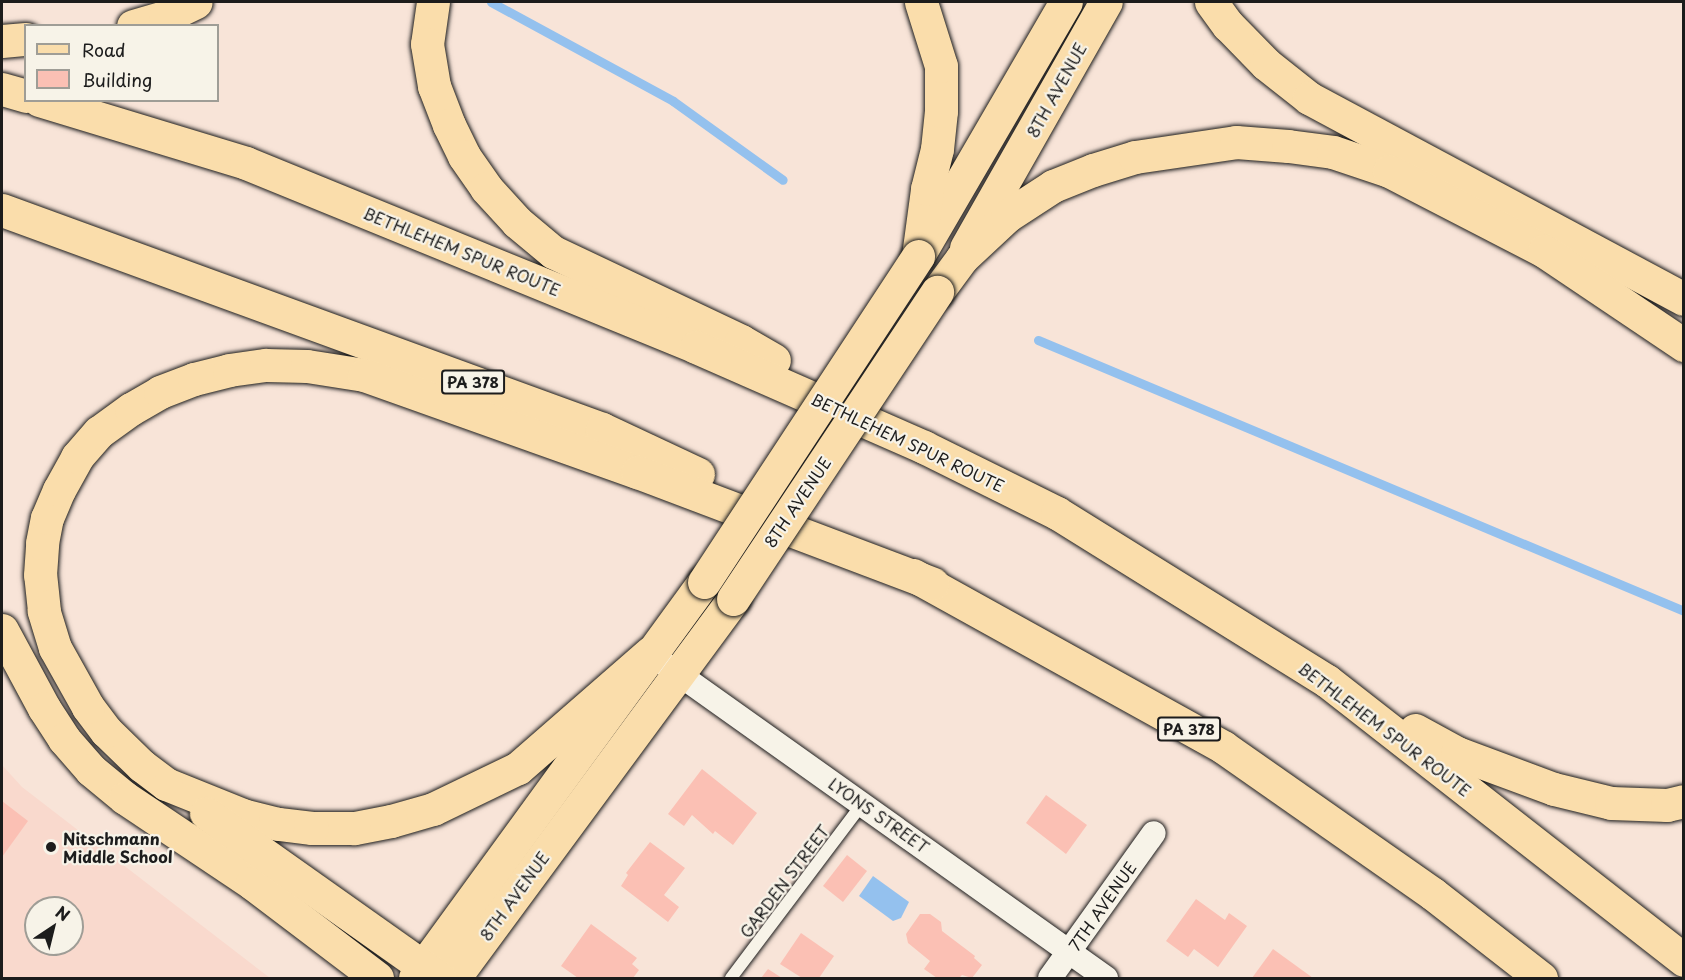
<!DOCTYPE html>
<style>
body{margin:0}
#map{position:relative;width:1685px;height:980px;overflow:hidden;background:#f8e4d8;font-family:"Playpen Sans",sans-serif}
div>[style]{position:absolute}
[style*='--x']{left:calc(var(--x)*1px);top:calc(var(--y)*1px);width:calc(var(--w)*1px);rotate:calc(var(--a)*1deg)}
.built>*{inset:0;background:#f9d9cd}
.water>*{inset:0;background:#94c1ee}
.stream>*{height:9px;margin:-4.5px;padding:0 4.5px;transform-origin:4.5px;border-radius:4.5px;background:#94c1ee}
.building>*{inset:0;background:#fbc0b4}
.roads{filter:drop-shadow(0 0 2px #1c1c1c) drop-shadow(0 0 2px #1c1c1c)}
.service>*{height:12px;margin:-6px;padding:0 6px;transform-origin:6px;border-radius:6px;background:#f7f3e8}
.minor>*{height:24px;margin:-12px;padding:0 12px;transform-origin:12px;border-radius:12px;background:#f7f3e8}
.primary>*{height:33px;margin:-16.5px;padding:0 16.5px;transform-origin:16.5px;border-radius:16.5px;background:#faddab}
.motorway>*{height:33px;margin:-16.5px;padding:0 16.5px;transform-origin:16.5px;border-radius:16.5px;background:#faddab}
.bridges{filter:drop-shadow(0 0 2px #1c1c1c) drop-shadow(0 0 2px #1c1c1c)}
.primary-bridge>*{height:33px;margin:-16.5px;padding:0 16.5px;transform-origin:16.5px;border-radius:16.5px;background:#faddab}
.dots>*{width:16px;height:16px;translate:-50% -50%;box-sizing:border-box;border:3px solid #f7f3e8;border-radius:50%}
span{translate:-50% -50%;white-space:nowrap;text-align:center;line-height:1.15;-webkit-text-stroke:4.5px #f7f3e8;paint-order:stroke}
.shield-label span{padding:2px 4px;background:#f7f3e8;border:2px solid;border-radius:4px;-webkit-text-stroke-width:0}
.shield-label{font-size:15px;color:#1c1c1c;font-weight:700}
.street-label{font-size:16px;color:#1c1c1c}
.poi-label{font-size:16px;color:#1c1c1c;font-weight:700}
.left{translate:0 -50%;text-align:left}
.frame{position:absolute;inset:0;border:3px solid #1c1c1c;pointer-events:none}
.legend{position:absolute;left:24px;top:24px;width:195px;height:78px;box-sizing:border-box;background:#f7f3e8;border:2px solid #9f9d96;margin:0;padding:8px 10px;list-style:none;font-size:18px;color:#1c1c1c}
.legend li{display:flex;align-items:center;gap:12px;height:30px}
.legend b{width:30px;border:2px solid #9f9d96}
.north{position:absolute;left:24px;top:896px;width:60px;height:60px;box-sizing:border-box;background:#f7f3e8;border:2px solid #9f9d96;border-radius:50%;rotate:35deg;font-size:16px;font-weight:700;line-height:24px;text-align:center;color:#1c1c1c}
.north::after{content:'';display:block;margin:auto;width:21px;height:27px;background:#1c1c1c;clip-path:polygon(50% 0,100% 100%,50% 72%,0 100%)}
</style>
<div id="map">
<div class="built">
<i style="clip-path:polygon(evenodd,2px 765px,22px 787px,270px 978px,2px 978px,2px 765px,36px 908px,72px 908px,72px 944px,36px 944px,36px 908px)"></i>
</div>
<div class="water">
<i style="clip-path:polygon(873px 876px,909px 902px,901px 918px,893px 921px,859px 896px)"></i>
</div>
<div class="stream">
<i style="--x:491;--y:2;--w:207;--a:28.5"></i>
<i style="--x:673;--y:101;--w:135;--a:35.7"></i>
<i style="--x:1038;--y:340;--w:701;--a:22.76"></i>
</div>
<div class="building">
<i style="clip-path:polygon(702px 769px,757px 813px,733px 845px,715px 831px,713px 834px,692px 815px,684px 826px,668px 814px)"></i>
<i style="clip-path:polygon(1046px 795px,1087px 825px,1066px 854px,1026px 823px)"></i>
<i style="clip-path:polygon(2px 801px,28px 821px,2px 857px)"></i>
<i style="clip-path:polygon(650px 842px,685px 868px,664px 895px,679px 907px,668px 922px,621px 886px,628px 875px,626px 873px)"></i>
<i style="clip-path:polygon(847px 855px,867px 871px,843px 902px,823px 886px)"></i>
<i style="clip-path:polygon(1196px 899px,1225px 920px,1229px 913px,1247px 926px,1218px 967px,1194px 949px,1188px 957px,1166px 941px)"></i>
<i style="clip-path:polygon(920px 914px,930px 914px,941px 922px,942px 931px,975px 956px,974px 958px,982px 965px,972px 978px,962px 975px,959px 978px,937px 978px,924px 969px,930px 961px,908px 943px,906px 934px)"></i>
<i style="clip-path:polygon(591px 924px,637px 958px,632px 964px,639px 970px,633px 978px,578px 978px,561px 966px)"></i>
<i style="clip-path:polygon(801px 933px,834px 956px,819px 978px,802px 978px,780px 964px)"></i>
<i style="clip-path:polygon(1273px 949px,1313px 978px,1252px 978px)"></i>
<i style="clip-path:polygon(768px 969px,782px 978px,761px 978px)"></i>
</div>
<div class="roads">
<div class="service">
<i style="--x:731;--y:978;--w:219;--a:-53"></i>
</div>
<div class="minor">
<i style="--x:666;--y:665;--w:540;--a:35.43"></i>
<i style="--x:1050;--y:978;--w:178;--a:-54.4"></i>
</div>
<div class="primary">
<i style="--x:966;--y:248;--w:283;--a:-60.4"></i>
<i style="--x:918;--y:256;--w:294;--a:-59.8"></i>
<i style="--x:415;--y:978;--w:490;--a:-53.9"></i>
<i style="--x:454;--y:978;--w:471;--a:-53.6"></i>
</div>
<div class="motorway">
<i style="--x:433;--y:2;--w:42;--a:98.1"></i>
<i style="--x:427;--y:44;--w:43;--a:80.5"></i>
<i style="--x:434;--y:86;--w:42;--a:69"></i>
<i style="--x:449;--y:125;--w:34;--a:64"></i>
<i style="--x:464;--y:156;--w:39;--a:55"></i>
<i style="--x:486;--y:188;--w:46;--a:47.6"></i>
<i style="--x:517;--y:222;--w:47;--a:39.8"></i>
<i style="--x:553;--y:252;--w:208;--a:25.3"></i>
<i style="--x:741;--y:341;--w:38;--a:30"></i>
<i style="--x:1211;--y:2;--w:29;--a:54"></i>
<i style="--x:1228;--y:25;--w:54;--a:45.7"></i>
<i style="--x:1266;--y:64;--w:55;--a:38.3"></i>
<i style="--x:1309;--y:98;--w:425;--a:28.2"></i>
<i style="--x:133;--y:26;--w:33;--a:-16"></i>
<i style="--x:165;--y:17;--w:34;--a:-26"></i>
<i style="--x:2;--y:41;--w:24;--a:-5"></i>
<i style="--x:2;--y:89;--w:25;--a:16"></i>
<i style="--x:39;--y:100;--w:216;--a:16.9"></i>
<i style="--x:246;--y:163;--w:486;--a:22.2"></i>
<i style="--x:696;--y:347;--w:249;--a:23.7"></i>
<i style="--x:924;--y:447;--w:148;--a:26.4"></i>
<i style="--x:1057;--y:513;--w:318;--a:31.9"></i>
<i style="--x:1327;--y:681;--w:453;--a:38"></i>
<i style="--x:2;--y:210;--w:639;--a:20.05"></i>
<i style="--x:602;--y:429;--w:106;--a:25.1"></i>
<i style="--x:918;--y:256;--w:68;--a:-82.3"></i>
<i style="--x:927;--y:189;--w:41;--a:-76"></i>
<i style="--x:937;--y:149;--w:38;--a:-84"></i>
<i style="--x:941;--y:111;--w:45;--a:-90"></i>
<i style="--x:941;--y:66;--w:67;--a:-107.4"></i>
<i style="--x:937;--y:292;--w:42;--a:-53.7"></i>
<i style="--x:962;--y:258;--w:62;--a:-43"></i>
<i style="--x:1007;--y:216;--w:55;--a:-33.1"></i>
<i style="--x:1053;--y:186;--w:43;--a:-21.8"></i>
<i style="--x:1093;--y:170;--w:44;--a:-17.2"></i>
<i style="--x:1135;--y:157;--w:102;--a:-8.4"></i>
<i style="--x:1236;--y:142;--w:52;--a:4.4"></i>
<i style="--x:1288;--y:146;--w:45;--a:7.6"></i>
<i style="--x:1333;--y:152;--w:59;--a:18.7"></i>
<i style="--x:1389;--y:171;--w:174;--a:27.3"></i>
<i style="--x:1544;--y:251;--w:169;--a:33.9"></i>
<i style="--x:913;--y:575;--w:355;--a:29"></i>
<i style="--x:1223;--y:747;--w:256;--a:35"></i>
<i style="--x:1433;--y:894;--w:137;--a:37.9"></i>
<i style="--x:2;--y:630;--w:89;--a:61.7"></i>
<i style="--x:44;--y:708;--w:37;--a:57"></i>
<i style="--x:64;--y:739;--w:41;--a:48.9"></i>
<i style="--x:91;--y:770;--w:44;--a:39.5"></i>
<i style="--x:125;--y:798;--w:153;--a:33.8"></i>
<i style="--x:252;--y:883;--w:157;--a:37.2"></i>
<i style="--x:650;--y:653;--w:175;--a:138.9"></i>
<i style="--x:518;--y:768;--w:94;--a:154.2"></i>
<i style="--x:433;--y:809;--w:44;--a:164.1"></i>
<i style="--x:391;--y:821;--w:38;--a:169"></i>
<i style="--x:354;--y:828;--w:42;--a:180"></i>
<i style="--x:312;--y:828;--w:34;--a:-173"></i>
<i style="--x:278;--y:824;--w:36;--a:-166"></i>
<i style="--x:243;--y:815;--w:83;--a:-158.1"></i>
<i style="--x:166;--y:784;--w:30;--a:-143"></i>
<i style="--x:142;--y:766;--w:50;--a:-135.8"></i>
<i style="--x:106;--y:731;--w:30;--a:-127"></i>
<i style="--x:88;--y:707;--w:68;--a:-119.2"></i>
<i style="--x:55;--y:648;--w:39;--a:-107"></i>
<i style="--x:44;--y:611;--w:36;--a:-96"></i>
<i style="--x:40;--y:575;--w:32;--a:-86"></i>
<i style="--x:42;--y:543;--w:25;--a:-79"></i>
<i style="--x:47;--y:518;--w:30;--a:-67"></i>
<i style="--x:59;--y:490;--w:38;--a:-61"></i>
<i style="--x:77;--y:457;--w:33;--a:-49"></i>
<i style="--x:99;--y:432;--w:39;--a:-36"></i>
<i style="--x:131;--y:409;--w:34;--a:-30"></i>
<i style="--x:160;--y:392;--w:36;--a:-21"></i>
<i style="--x:194;--y:379;--w:36;--a:-14"></i>
<i style="--x:229;--y:370;--w:37;--a:-8"></i>
<i style="--x:266;--y:365;--w:41;--a:1.4"></i>
<i style="--x:307;--y:366;--w:58;--a:9"></i>
<i style="--x:364;--y:375;--w:290;--a:19.6"></i>
<i style="--x:637;--y:472;--w:316;--a:20.7"></i>
<i style="--x:1415;--y:730;--w:48;--a:28.7"></i>
<i style="--x:1457;--y:753;--w:103;--a:20.4"></i>
<i style="--x:1554;--y:789;--w:59;--a:13.8"></i>
<i style="--x:1611;--y:803;--w:56;--a:2"></i>
<i style="--x:1667;--y:805;--w:17;--a:-13"></i>
<i style="--x:206;--y:813;--w:286;--a:35.3"></i>
</div>
</div>
<div class="bridges">
<div class="primary-bridge">
<i style="--x:704;--y:582;--w:390;--a:-56.7"></i>
<i style="--x:733;--y:599;--w:369;--a:-56.4"></i>
</div>
</div>
<div class="dots">
<i style="left:51px;top:847px;background:#1c1c1c"></i>
</div>
<div class="shield-label">
<span style="left:473px;top:382px">PA 378</span>
<span style="left:1189px;top:729px">PA 378</span>
</div>
<div class="street-label">
<span style="left:1056px;top:90px;rotate:-61deg">8TH AVENUE</span>
<span style="left:462px;top:251px;rotate:22deg">BETHLEHEM SPUR ROUTE</span>
<span style="left:908px;top:442px;rotate:25deg">BETHLEHEM SPUR ROUTE</span>
<span style="left:797px;top:502px;rotate:-56deg">8TH AVENUE</span>
<span style="left:1385px;top:729px;rotate:37deg">BETHLEHEM SPUR ROUTE</span>
<span style="left:879px;top:815px;rotate:35deg">LYONS STREET</span>
<span style="left:784px;top:881px;rotate:-53deg">GARDEN STREET</span>
<span style="left:514px;top:896px;rotate:-54deg">8TH AVENUE</span>
<span style="left:1102px;top:906px;rotate:-55deg">7TH AVENUE</span>
</div>
<div class="poi-label">
<span class="left" style="left:63px;top:847px">Nitschmann<br>Middle School</span>
</div>
<div class="frame"></div>
<ul class="legend">
<li><b style="height:8px;background:#faddab"></b>Road</li>
<li><b style="height:16px;background:#fbc0b4"></b>Building</li>
</ul>
<div class="north">N</div>
</div>
